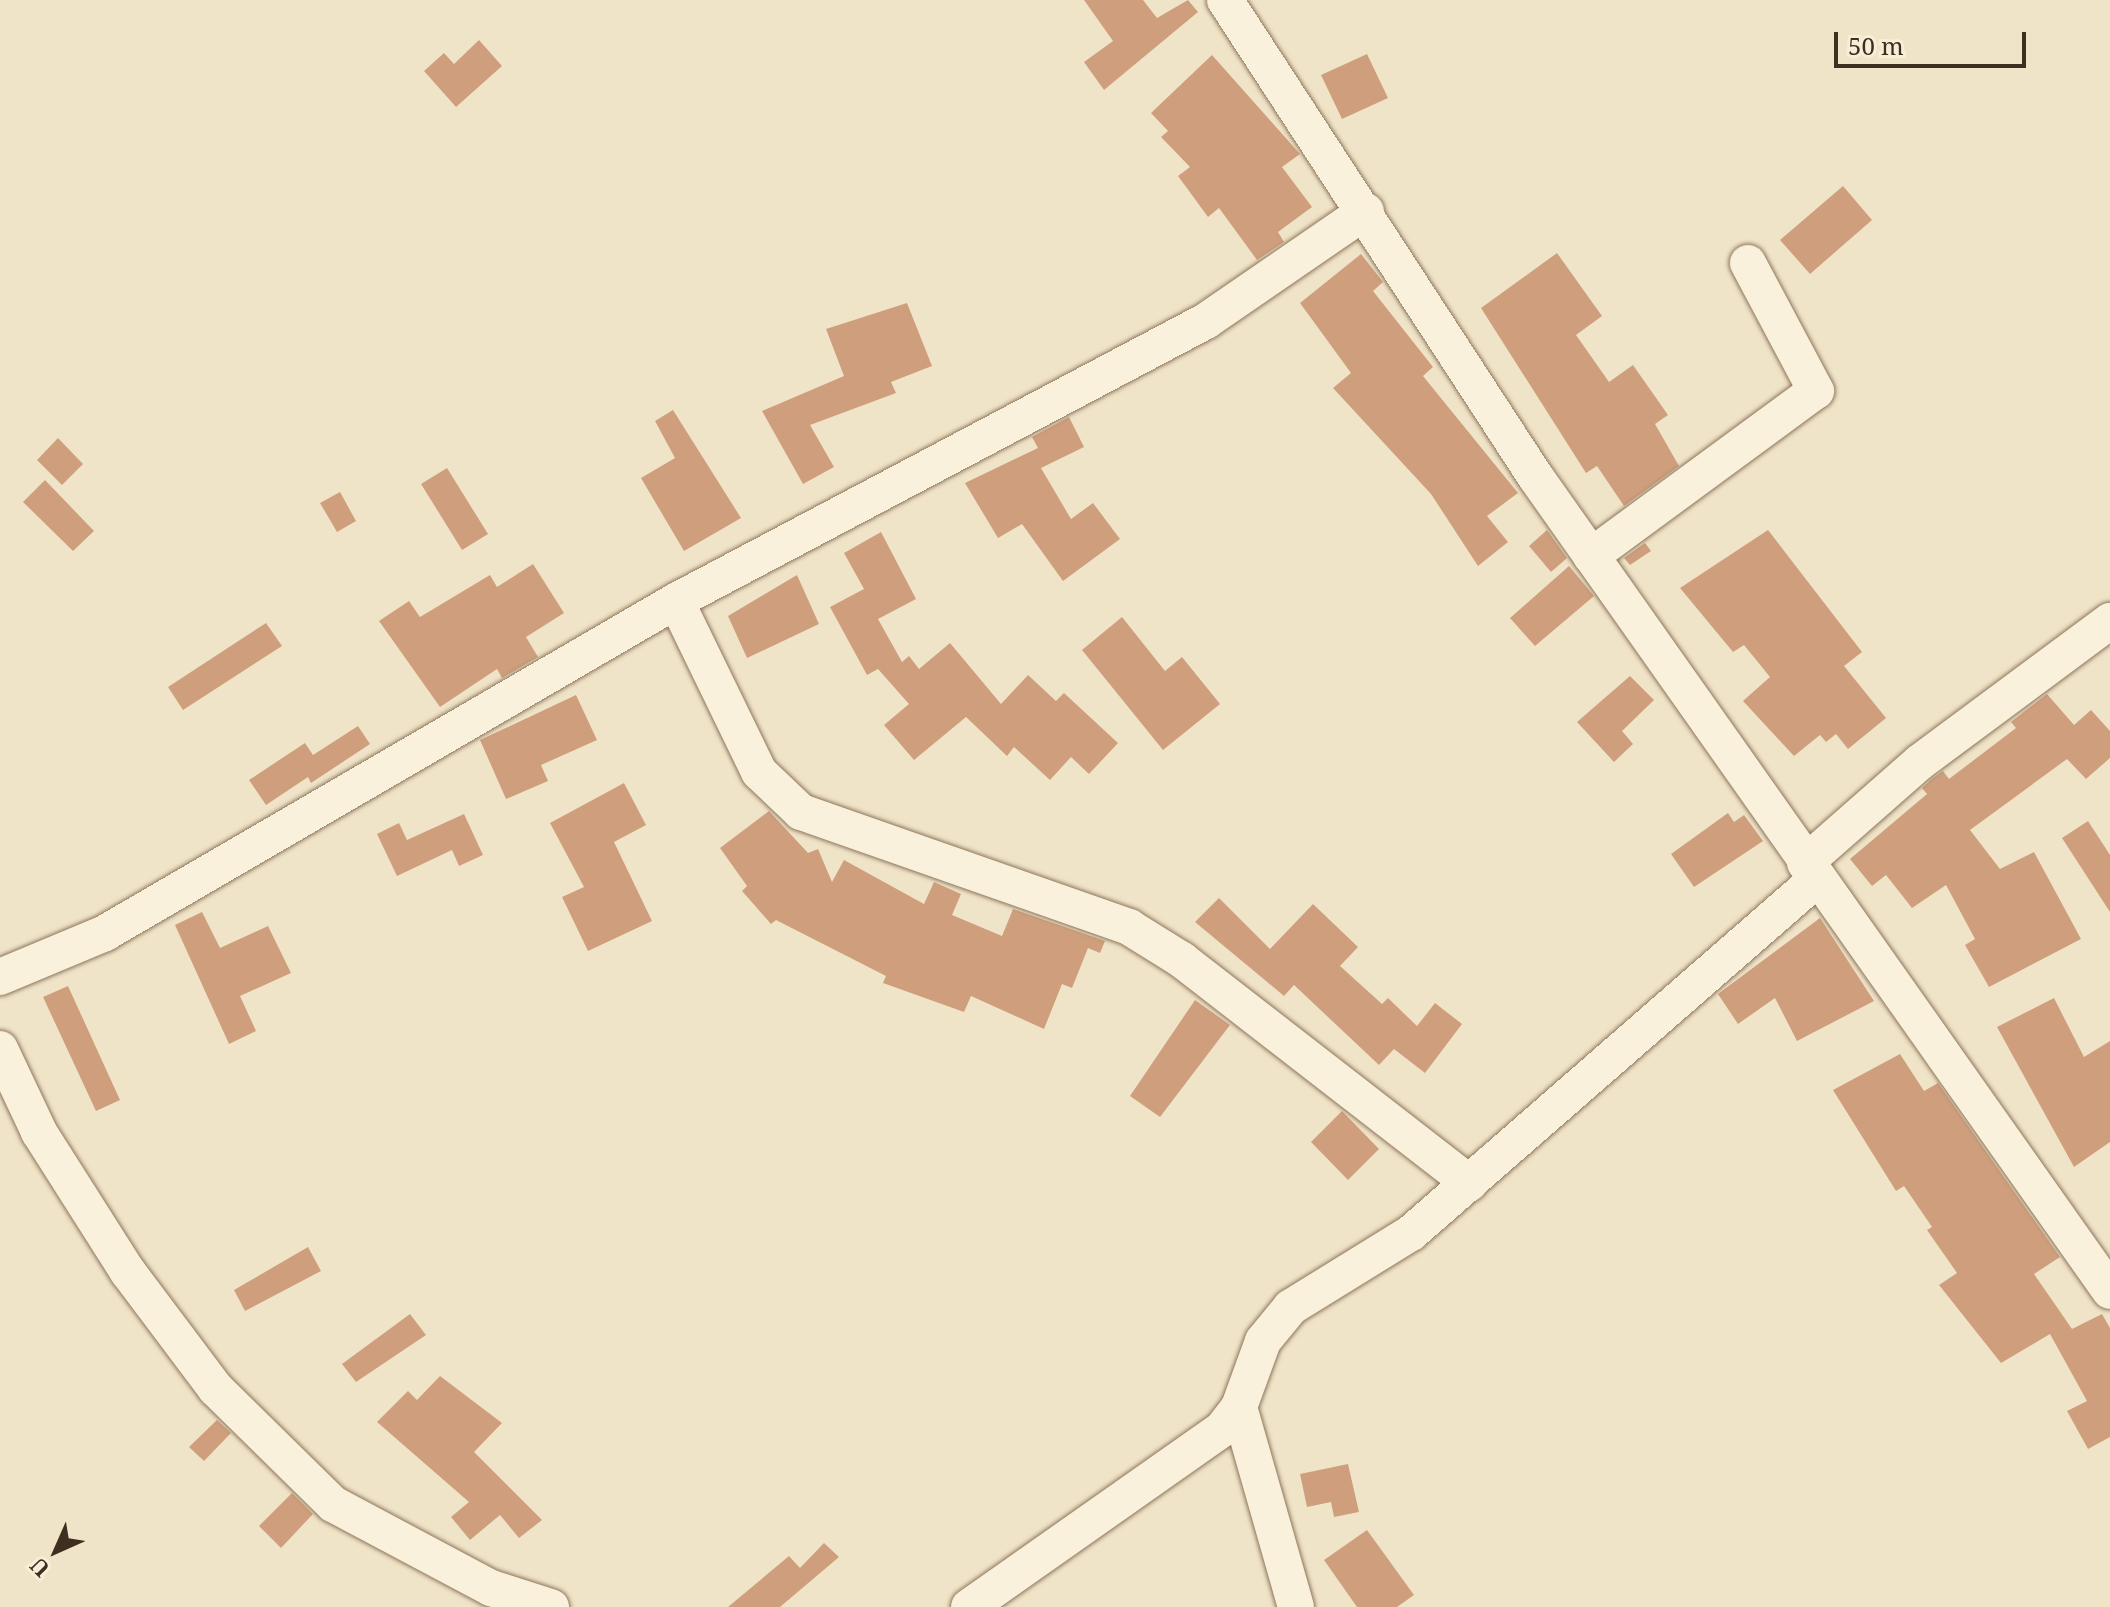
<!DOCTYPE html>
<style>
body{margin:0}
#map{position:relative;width:2110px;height:1607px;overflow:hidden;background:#f0e4c8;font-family:"Noto Serif",serif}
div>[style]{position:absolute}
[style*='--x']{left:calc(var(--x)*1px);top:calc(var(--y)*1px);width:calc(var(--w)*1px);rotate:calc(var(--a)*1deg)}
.building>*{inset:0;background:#cf9f7d}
.roads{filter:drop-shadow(0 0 2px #8d765c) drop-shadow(0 0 2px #8d765c)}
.minor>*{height:36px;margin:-18px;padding:0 18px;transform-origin:18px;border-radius:18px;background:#faf1dc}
span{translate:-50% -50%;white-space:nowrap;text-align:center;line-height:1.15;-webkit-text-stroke:6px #f7eed8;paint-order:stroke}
.north{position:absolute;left:16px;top:1511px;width:80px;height:80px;-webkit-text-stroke:6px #f7eed8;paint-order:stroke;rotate:225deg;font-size:22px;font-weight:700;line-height:32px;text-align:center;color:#3d2e20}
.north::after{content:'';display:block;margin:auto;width:28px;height:36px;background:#3d2e20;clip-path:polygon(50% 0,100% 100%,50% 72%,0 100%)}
.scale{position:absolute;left:1834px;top:32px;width:192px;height:36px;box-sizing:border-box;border:4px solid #3d2e20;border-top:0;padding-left:10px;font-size:24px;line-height:28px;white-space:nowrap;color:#3d2e20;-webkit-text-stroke:6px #f7eed8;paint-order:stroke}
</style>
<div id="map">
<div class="building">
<i style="clip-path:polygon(1084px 0,1143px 0,1157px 18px,1188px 0,1198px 12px,1104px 90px,1084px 62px,1113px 41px)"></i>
<i style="clip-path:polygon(479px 40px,502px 66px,456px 107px,424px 71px,444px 53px,454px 64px)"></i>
<i style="clip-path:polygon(1367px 54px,1388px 98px,1342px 119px,1321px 75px)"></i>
<i style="clip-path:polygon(1212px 55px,1300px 154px,1282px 167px,1312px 207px,1278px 232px,1284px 242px,1257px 260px,1219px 208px,1208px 217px,1178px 176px,1190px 167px,1161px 137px,1168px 131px,1151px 113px)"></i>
<i style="clip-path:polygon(1843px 186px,1872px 220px,1810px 274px,1780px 240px)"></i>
<i style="clip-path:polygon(1557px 253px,1602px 316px,1576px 335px,1609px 382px,1633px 365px,1668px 415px,1655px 424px,1679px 466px,1624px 506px,1597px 466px,1586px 473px,1481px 308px)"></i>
<i style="clip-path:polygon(1361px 254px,1383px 282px,1373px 291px,1433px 367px,1423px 376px,1518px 493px,1487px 516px,1508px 542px,1478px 566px,1431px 494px,1333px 388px,1351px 373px,1300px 303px)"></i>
<i style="clip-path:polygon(907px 303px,932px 366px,891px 382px,896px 393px,810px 425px,834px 467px,803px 484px,762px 411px,844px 376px,826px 329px)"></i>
<i style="clip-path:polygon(673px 410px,741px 518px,684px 551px,641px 478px,675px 458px,655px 421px)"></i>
<i style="clip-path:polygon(1069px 417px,1084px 447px,1041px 468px,1071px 519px,1093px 503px,1120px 539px,1063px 581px,1022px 524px,998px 538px,965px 483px,1038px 448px,1032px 437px)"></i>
<i style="clip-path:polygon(58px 438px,83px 464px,62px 485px,37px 460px)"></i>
<i style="clip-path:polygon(447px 468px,488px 534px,462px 550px,421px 484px)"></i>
<i style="clip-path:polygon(45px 480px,94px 531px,73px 551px,23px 502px)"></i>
<i style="clip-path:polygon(340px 492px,356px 521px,337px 532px,320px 503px)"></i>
<i style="clip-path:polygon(1547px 530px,1567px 558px,1551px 572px,1529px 546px)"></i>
<i style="clip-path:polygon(1768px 530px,1862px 652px,1844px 666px,1886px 718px,1848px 749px,1836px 734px,1826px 742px,1820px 735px,1794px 756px,1743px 701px,1770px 677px,1744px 645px,1733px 652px,1680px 588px)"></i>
<i style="clip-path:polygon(881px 532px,916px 599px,878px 619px,902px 662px,909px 656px,919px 669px,950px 643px,1001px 704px,1028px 675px,1056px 701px,1064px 693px,1118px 743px,1089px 774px,1071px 757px,1050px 780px,1014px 747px,1007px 756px,966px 717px,914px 760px,884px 725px,909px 704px,878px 669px,867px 675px,830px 607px,864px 589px,844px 553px)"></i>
<i style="clip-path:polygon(1645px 543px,1651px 551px,1630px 565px,1624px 558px)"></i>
<i style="clip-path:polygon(533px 564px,564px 613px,526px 637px,538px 657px,502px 678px,497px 669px,440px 707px,379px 621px,409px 601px,420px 617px,490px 575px,497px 587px)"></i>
<i style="clip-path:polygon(1569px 566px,1594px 596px,1535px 646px,1510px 618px)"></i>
<i style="clip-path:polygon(797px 575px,819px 624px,747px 658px,728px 616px)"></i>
<i style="clip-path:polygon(1122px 617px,1165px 671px,1182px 657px,1220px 704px,1163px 750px,1082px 650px)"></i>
<i style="clip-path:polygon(266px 623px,282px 646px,183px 710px,168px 687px)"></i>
<i style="clip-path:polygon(1630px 676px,1654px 700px,1622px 731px,1633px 744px,1614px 762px,1577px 722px)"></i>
<i style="clip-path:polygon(2047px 694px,2074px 725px,2091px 710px,2110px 731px,2110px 758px,2086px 779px,2067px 759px,1970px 830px,2000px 869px,2034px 852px,2081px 939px,1989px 987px,1965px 945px,1975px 939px,1946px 885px,1912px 908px,1886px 875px,1872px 886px,1850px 859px,1927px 794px,1922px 788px,1933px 778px,1943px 771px,1949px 779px,2016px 728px,2011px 722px)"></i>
<i style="clip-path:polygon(576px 695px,597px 740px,541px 765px,548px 781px,506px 799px,480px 740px)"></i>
<i style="clip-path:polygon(358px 726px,370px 744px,311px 783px,308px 777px,266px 805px,249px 780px,305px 743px,313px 755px)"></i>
<i style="clip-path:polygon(624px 783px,646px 825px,614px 842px,652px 921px,588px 951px,562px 897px,584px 887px,550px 823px)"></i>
<i style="clip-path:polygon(769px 811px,808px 853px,818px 849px,832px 882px,844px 860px,924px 904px,934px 882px,961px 894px,952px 915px,1002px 936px,1013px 909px,1105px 941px,1100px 953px,1088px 948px,1072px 988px,1062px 984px,1044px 1029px,971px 996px,964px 1012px,883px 983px,886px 976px,776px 920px,771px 924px,742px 891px,747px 886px,720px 848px)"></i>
<i style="clip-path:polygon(1728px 813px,1734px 822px,1744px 815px,1763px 841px,1694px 887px,1671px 854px)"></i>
<i style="clip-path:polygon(464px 814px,483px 855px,459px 866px,452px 850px,397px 876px,377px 834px,399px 823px,407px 840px)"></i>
<i style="clip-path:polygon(2088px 821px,2110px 855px,2110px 912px,2062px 838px)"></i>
<i style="clip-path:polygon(1219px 898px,1270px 949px,1313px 904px,1358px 947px,1340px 966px,1382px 1004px,1388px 998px,1417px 1026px,1435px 1003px,1462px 1024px,1425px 1073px,1394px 1049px,1379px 1065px,1294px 985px,1284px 996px,1195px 922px)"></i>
<i style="clip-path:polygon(202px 912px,220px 948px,268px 926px,291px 973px,240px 996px,256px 1031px,229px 1044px,175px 925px)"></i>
<i style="clip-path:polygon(1820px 918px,1874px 1001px,1797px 1041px,1775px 998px,1738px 1024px,1718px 994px)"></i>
<i style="clip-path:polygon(68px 986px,120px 1100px,96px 1111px,43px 997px)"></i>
<i style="clip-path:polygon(2054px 998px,2084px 1057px,2110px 1041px,2110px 1142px,2074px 1167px,1997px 1027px)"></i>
<i style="clip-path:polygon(1195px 1000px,1230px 1025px,1160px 1117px,1130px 1096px)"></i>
<i style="clip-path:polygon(1900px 1054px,1924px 1091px,1938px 1083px,2060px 1257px,2034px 1274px,2072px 1329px,2102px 1314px,2110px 1328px,2110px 1437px,2088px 1449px,2067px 1411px,2087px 1401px,2050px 1334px,2001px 1363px,1939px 1285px,1957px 1273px,1927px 1230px,1932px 1227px,1904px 1186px,1896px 1191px,1833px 1090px)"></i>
<i style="clip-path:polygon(1342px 1111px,1379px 1149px,1348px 1180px,1311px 1142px)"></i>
<i style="clip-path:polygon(308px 1247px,321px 1271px,245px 1311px,234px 1290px)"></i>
<i style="clip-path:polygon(410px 1314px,426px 1335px,356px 1382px,342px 1364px)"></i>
<i style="clip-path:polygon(440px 1376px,502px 1423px,474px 1452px,542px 1520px,519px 1538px,500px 1515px,470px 1540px,451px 1517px,469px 1502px,377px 1422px,408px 1391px,417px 1400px)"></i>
<i style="clip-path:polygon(217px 1420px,231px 1433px,204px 1461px,189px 1447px)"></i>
<i style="clip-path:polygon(1348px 1464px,1359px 1512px,1334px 1517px,1331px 1502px,1307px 1507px,1300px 1474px)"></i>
<i style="clip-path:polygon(292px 1493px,313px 1514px,281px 1548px,259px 1526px)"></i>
<i style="clip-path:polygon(1367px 1530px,1414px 1595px,1397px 1607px,1357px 1607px,1324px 1560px)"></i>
<i style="clip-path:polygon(824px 1543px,839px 1557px,780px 1607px,728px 1607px,789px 1556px,800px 1568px)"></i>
</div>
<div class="roads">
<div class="minor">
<i style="--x:1225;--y:0;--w:568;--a:56.93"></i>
<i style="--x:1535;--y:476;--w:997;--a:54.8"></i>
<i style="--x:1591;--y:556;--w:279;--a:-36.3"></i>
<i style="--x:1816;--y:391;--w:145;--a:-118"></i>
<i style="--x:676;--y:601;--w:190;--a:64.1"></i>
<i style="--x:759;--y:772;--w:58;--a:43.6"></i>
<i style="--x:801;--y:812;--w:348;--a:19.3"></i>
<i style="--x:1129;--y:927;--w:62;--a:31.9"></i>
<i style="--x:1182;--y:960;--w:364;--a:37.8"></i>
<i style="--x:1805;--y:863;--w:153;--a:-41.3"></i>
<i style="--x:1920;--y:762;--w:237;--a:-36.6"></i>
<i style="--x:0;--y:977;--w:114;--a:-22.7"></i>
<i style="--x:105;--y:933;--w:661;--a:-30.18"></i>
<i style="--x:676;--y:601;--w:599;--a:-27.85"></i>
<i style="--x:1206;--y:321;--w:194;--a:-34.5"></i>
<i style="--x:0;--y:1049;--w:92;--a:64.8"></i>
<i style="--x:39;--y:1132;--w:166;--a:57.6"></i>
<i style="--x:128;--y:1272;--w:146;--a:53.1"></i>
<i style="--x:216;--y:1389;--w:164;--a:44.5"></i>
<i style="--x:333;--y:1504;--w:179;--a:28"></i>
<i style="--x:491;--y:1588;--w:63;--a:17.6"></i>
<i style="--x:1239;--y:1407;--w:208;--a:74.1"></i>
<i style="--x:969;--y:1607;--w:309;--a:-35.1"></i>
<i style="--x:1222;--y:1429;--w:28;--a:-52"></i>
<i style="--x:1239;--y:1407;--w:70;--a:-70"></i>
<i style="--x:1263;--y:1341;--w:44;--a:-50.5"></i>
<i style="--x:1291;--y:1307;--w:141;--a:-31.7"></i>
<i style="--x:1411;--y:1233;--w:539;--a:-41.09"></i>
</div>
</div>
<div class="north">U</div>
<div class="scale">50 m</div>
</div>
